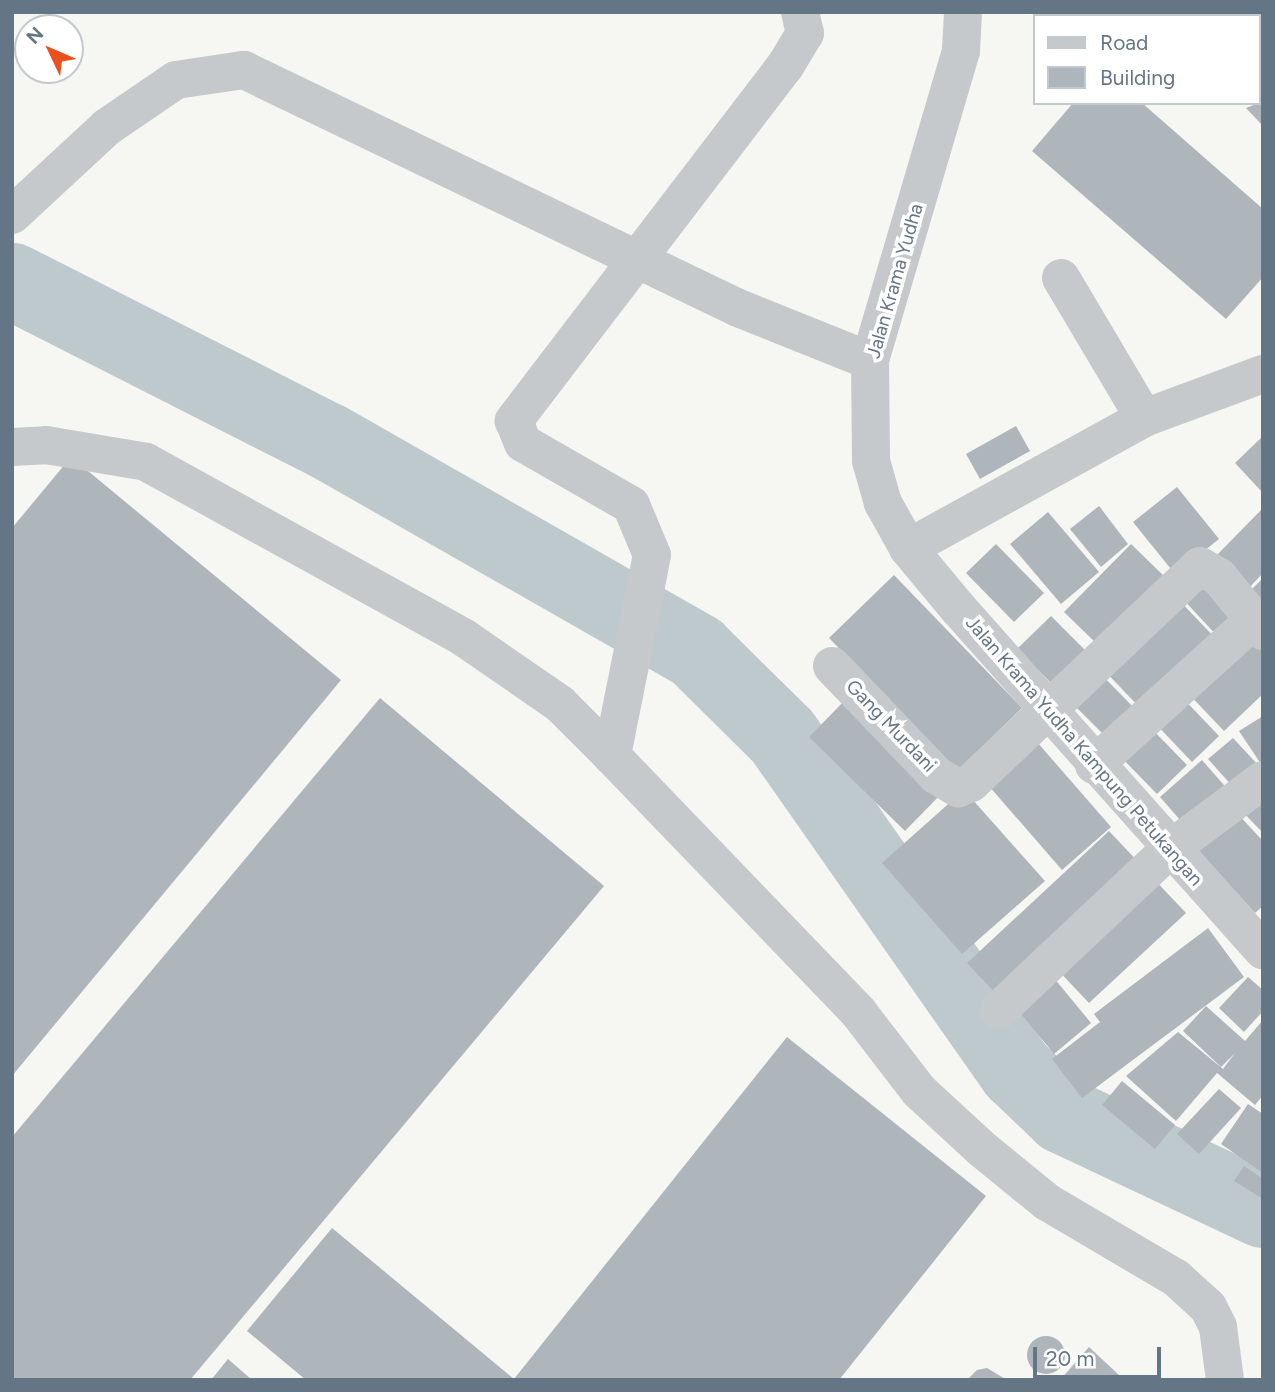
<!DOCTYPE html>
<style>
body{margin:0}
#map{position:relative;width:1275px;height:1392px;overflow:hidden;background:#f6f6f2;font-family:Figtree,sans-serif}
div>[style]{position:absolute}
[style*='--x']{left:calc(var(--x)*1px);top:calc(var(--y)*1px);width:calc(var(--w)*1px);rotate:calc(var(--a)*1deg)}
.river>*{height:77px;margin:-38.5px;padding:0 38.5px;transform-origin:38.5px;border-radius:38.5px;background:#bec9ce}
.building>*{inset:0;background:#aeb5bb}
.round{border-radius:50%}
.minor>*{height:38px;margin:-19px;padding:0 19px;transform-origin:19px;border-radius:19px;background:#c6c9cc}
span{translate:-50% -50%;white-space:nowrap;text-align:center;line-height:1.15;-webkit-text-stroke:7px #fff;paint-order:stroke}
.street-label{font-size:19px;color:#647585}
.frame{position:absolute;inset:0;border:14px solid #647585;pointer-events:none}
.legend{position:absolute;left:1033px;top:14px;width:228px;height:91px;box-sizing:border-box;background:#fff;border:2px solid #c1c8ce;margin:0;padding:9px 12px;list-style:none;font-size:21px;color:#647585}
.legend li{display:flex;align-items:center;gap:14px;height:35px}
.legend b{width:35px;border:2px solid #c1c8ce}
.north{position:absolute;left:14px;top:14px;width:70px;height:70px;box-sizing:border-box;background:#fff;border:2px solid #c1c8ce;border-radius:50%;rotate:314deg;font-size:19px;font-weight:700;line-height:28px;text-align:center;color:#647585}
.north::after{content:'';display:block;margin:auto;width:24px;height:32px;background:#eb511e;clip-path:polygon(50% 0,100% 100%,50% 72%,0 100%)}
.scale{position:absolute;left:1033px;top:1347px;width:128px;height:32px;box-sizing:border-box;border:4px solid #647585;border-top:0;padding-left:9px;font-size:21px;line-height:24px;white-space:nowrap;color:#647585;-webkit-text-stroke:5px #fff;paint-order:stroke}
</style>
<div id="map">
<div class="river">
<i style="--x:12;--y:281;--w:352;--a:26.9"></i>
<i style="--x:326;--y:440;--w:427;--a:29.7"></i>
<i style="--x:697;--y:652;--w:120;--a:44.7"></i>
<i style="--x:782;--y:736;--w:409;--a:55"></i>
<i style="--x:1017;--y:1071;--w:64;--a:43.7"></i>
<i style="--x:1063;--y:1115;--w:221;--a:25.2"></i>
</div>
<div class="building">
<i style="clip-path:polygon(1263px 92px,1263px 126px,1246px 108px,1259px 103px)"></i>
<i style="clip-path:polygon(1073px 103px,1142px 103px,1263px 209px,1263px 277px,1226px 319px,1032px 151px)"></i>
<i style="clip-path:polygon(1016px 426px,1030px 451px,980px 479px,966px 454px)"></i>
<i style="clip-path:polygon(1263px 436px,1263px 493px,1235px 463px)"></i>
<i style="clip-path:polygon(71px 457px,341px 680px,12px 1076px,12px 528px)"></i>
<i style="clip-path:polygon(1177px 487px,1219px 539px,1175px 574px,1133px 522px)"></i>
<i style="clip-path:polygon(1099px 506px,1128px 544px,1101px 567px,1070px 529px)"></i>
<i style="clip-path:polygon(1263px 508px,1263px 573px,1248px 589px,1215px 557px)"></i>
<i style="clip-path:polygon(1048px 512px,1099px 572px,1061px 604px,1010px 544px)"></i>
<i style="clip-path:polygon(996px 544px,1044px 593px,1014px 622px,966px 573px)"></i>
<i style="clip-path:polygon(1131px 544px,1167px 579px,1099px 646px,1064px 612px)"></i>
<i style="clip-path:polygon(894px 575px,1022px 708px,957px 771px,829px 638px)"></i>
<i style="clip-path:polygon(1200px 577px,1241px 619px,1220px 639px,1180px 596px)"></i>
<i style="clip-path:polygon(1263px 578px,1263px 607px,1249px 592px)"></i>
<i style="clip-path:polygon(1176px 597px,1218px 641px,1143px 711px,1101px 667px)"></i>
<i style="clip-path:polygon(1051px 616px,1087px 652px,1053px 685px,1017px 649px)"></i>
<i style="clip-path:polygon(1250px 629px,1263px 642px,1263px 694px,1224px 731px,1185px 690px)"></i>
<i style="clip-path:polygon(1094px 667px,1140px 714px,1112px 743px,1065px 696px)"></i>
<i style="clip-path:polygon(1178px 693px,1219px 736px,1192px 762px,1151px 719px)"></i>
<i style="clip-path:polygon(850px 695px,946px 789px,905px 831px,809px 737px)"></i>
<i style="clip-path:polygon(380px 698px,604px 886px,190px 1380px,12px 1380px,12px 1137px)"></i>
<i style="clip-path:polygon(1263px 716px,1263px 763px,1261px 764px,1239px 731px)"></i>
<i style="clip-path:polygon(1145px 722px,1187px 765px,1157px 794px,1116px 752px)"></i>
<i style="clip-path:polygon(1031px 735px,1111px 827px,1062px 870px,982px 778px)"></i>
<i style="clip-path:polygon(1233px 738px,1260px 767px,1235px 789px,1208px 759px)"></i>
<i style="clip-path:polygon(1202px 760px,1230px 792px,1188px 829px,1160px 797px)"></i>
<i style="clip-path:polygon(1263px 788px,1263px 833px,1240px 809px)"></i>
<i style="clip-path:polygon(964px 790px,1045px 881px,962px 954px,882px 863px)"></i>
<i style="clip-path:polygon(1235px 811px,1263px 841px,1263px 906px,1255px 913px,1195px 847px)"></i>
<i style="clip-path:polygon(1109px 831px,1142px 866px,1000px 998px,967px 963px)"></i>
<i style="clip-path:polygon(1151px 876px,1186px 913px,1089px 1003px,1054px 966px)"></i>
<i style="clip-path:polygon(1208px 928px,1244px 977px,1082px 1098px,1052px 1059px,1100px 1022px,1094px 1014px)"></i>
<i style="clip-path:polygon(1049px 972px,1091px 1023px,1054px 1054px,1012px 1003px)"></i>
<i style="clip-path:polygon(1248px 977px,1263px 990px,1263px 1011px,1244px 1032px,1219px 1008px)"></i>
<i style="clip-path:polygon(1206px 1006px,1245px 1041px,1263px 1020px,1263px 1095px,1255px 1105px,1217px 1073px,1176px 1121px,1126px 1076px,1178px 1032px,1223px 1069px,1235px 1053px,1221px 1067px,1183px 1031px)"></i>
<i style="clip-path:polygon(787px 1037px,986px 1196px,839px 1380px,306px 1380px,247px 1331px,332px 1228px,514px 1379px)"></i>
<i style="clip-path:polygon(1122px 1081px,1175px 1125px,1155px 1149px,1102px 1105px)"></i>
<i style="clip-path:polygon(1219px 1089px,1241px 1108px,1199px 1154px,1177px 1134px)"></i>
<i style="clip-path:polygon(1248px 1104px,1263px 1114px,1263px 1173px,1221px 1144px)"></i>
<i style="clip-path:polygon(1244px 1166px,1263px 1179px,1263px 1199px,1234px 1181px)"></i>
<i class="round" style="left:1027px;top:1336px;width:38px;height:38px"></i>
<i style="clip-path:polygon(1089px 1347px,1120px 1376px,1060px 1380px)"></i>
<i style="clip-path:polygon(228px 1359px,252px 1380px,211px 1380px)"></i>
<i style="clip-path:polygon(987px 1368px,1007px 1380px,967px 1380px,977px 1370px)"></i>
</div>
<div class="minor">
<i style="--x:800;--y:12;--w:22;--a:77"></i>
<i style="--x:805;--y:33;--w:39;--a:121"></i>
<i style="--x:785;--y:66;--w:447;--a:127.4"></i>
<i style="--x:514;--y:421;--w:24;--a:68"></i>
<i style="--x:523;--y:443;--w:125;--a:29.9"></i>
<i style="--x:631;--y:505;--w:54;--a:67.2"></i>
<i style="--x:652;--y:555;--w:205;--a:101.3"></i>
<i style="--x:612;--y:756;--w:356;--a:46.1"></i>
<i style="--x:859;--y:1013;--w:98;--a:52.4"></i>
<i style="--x:919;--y:1091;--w:86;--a:42.6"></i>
<i style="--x:982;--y:1149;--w:84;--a:39.2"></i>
<i style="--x:1047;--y:1202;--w:150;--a:30.5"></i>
<i style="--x:1176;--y:1278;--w:43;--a:42.2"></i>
<i style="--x:1208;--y:1307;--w:22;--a:63"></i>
<i style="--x:1218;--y:1327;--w:53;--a:82.5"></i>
<i style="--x:963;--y:12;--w:39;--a:93"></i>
<i style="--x:961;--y:51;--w:323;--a:106.4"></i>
<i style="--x:870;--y:361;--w:100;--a:89.4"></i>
<i style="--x:871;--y:461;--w:44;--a:74.1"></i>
<i style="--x:883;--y:503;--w:51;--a:60.9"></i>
<i style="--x:908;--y:548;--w:77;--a:50.3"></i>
<i style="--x:957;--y:607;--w:460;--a:48.3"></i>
<i style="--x:12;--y:215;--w:129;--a:-42.8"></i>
<i style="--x:107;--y:127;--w:83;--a:-34.3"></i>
<i style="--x:176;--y:80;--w:69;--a:-8.4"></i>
<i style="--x:244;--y:70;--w:546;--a:25.72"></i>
<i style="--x:736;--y:307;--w:144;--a:21.9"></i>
<i style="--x:1061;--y:278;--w:163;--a:59.3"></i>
<i style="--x:12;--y:447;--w:34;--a:-3"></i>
<i style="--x:46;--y:445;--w:101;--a:9.6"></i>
<i style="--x:146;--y:462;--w:362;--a:28.9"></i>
<i style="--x:463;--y:637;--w:118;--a:34.6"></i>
<i style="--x:560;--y:704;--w:74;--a:45"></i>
<i style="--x:908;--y:548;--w:269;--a:-28.8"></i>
<i style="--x:1144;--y:418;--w:127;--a:-20.3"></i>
<i style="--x:832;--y:666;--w:151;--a:46.3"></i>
<i style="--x:936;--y:775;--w:26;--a:31"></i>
<i style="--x:958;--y:788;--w:14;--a:-21"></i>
<i style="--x:971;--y:783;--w:315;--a:-43.5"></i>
<i style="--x:1200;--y:566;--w:22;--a:30"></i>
<i style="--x:1219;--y:577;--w:70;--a:50.8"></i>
<i style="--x:1094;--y:765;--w:216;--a:-42.2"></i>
<i style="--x:999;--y:1010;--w:233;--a:-43.3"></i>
<i style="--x:1169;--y:850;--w:117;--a:-36.7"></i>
</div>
<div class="street-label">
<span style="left:895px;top:281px;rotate:-74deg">Jalan Krama Yudha</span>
<span style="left:891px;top:726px;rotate:46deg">Gang Murdani</span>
<span style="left:1084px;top:751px;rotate:49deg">Jalan Krama Yudha Kampung Petukangan</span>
</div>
<div class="frame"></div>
<ul class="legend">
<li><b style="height:9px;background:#c6c9cc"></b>Road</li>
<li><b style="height:19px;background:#aeb5bb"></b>Building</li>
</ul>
<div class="north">N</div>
<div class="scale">20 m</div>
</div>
